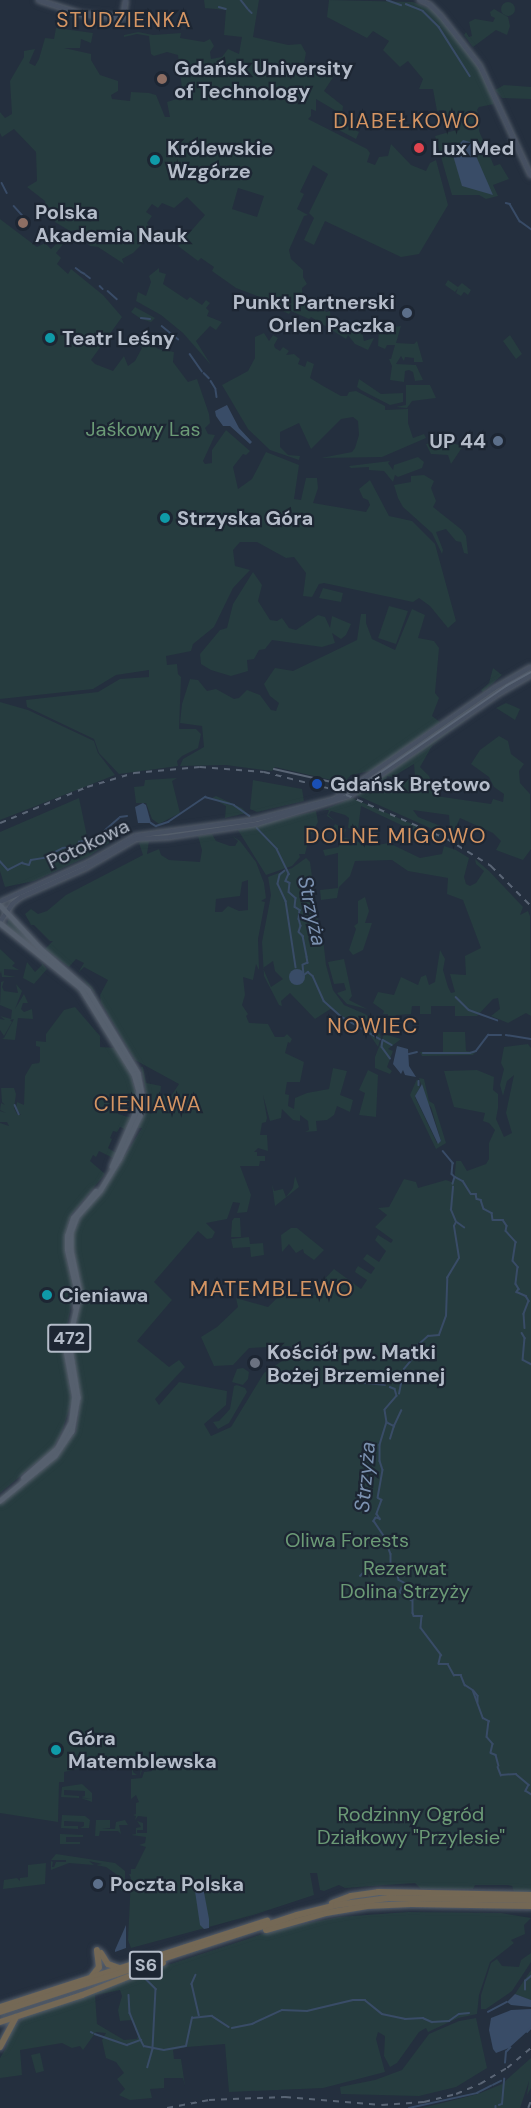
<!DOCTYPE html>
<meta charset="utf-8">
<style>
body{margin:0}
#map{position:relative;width:531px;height:2108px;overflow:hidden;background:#242f3e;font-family:"DM Sans",sans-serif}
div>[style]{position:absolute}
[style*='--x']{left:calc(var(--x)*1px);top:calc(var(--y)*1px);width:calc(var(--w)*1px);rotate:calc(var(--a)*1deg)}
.green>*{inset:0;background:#263c3f}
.round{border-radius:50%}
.water>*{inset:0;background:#394c67}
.stream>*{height:1.5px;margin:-0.75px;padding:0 0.75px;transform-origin:0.75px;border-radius:0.75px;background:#394c67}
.roads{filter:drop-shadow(0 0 2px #565f6c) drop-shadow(0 0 2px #565f6c)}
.secondary>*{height:4px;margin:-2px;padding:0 2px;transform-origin:2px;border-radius:2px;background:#465061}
.primary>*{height:4.5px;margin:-2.25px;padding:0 2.25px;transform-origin:2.25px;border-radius:2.25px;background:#56606e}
.motorway>*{height:6px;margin:-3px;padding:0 3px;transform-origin:3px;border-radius:3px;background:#746855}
.tram>*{height:1.5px;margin:-0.75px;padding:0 0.75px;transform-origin:0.75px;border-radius:0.75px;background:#5a6575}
.rail>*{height:1.5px;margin-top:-0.75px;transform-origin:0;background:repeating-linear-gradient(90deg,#5a6575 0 6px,transparent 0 12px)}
.dots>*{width:16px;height:16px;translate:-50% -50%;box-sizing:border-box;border:3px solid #1d2633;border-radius:50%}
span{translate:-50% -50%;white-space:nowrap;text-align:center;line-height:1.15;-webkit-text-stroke:4.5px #1d2633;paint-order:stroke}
.shield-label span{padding:2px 4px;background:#1d2633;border:2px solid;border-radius:4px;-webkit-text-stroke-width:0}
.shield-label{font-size:18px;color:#b4bcc9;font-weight:700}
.poi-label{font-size:20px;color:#b4bcc9;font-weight:700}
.left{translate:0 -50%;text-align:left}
.right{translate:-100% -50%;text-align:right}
.park-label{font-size:20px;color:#6b9a76}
.street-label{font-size:20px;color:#b4bcc9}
.neighbourhood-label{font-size:21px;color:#d59563;letter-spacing:1.5px}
.water-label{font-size:21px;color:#7c92b1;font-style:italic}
.quarter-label{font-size:22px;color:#d59563;letter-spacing:1.5px}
</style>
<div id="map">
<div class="green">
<i style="clip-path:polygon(evenodd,204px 0,259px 0,253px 37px,288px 45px,301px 44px,306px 53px,303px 68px,324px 68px,320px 77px,334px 76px,324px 91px,343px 106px,341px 123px,359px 132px,356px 139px,335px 128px,338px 112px,316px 99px,316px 111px,311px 109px,311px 116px,308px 119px,367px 149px,370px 153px,367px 162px,375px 165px,379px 157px,388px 156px,391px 144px,411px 165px,426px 171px,430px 163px,436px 160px,448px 205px,419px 254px,401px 257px,325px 221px,314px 245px,304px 240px,314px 218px,309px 213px,328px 174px,313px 165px,300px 192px,304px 194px,297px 209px,308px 215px,304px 216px,289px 250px,291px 259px,303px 270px,303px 277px,307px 284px,302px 288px,303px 303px,318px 304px,326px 312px,330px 311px,331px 321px,335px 324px,349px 322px,361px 326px,364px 341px,374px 338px,368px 350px,355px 344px,348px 335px,346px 339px,311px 317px,309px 319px,291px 311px,289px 314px,283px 311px,285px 308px,280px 306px,280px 301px,271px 301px,236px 288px,212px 271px,214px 267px,201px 258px,198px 261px,178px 246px,205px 215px,187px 197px,174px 208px,162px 203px,158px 208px,152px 204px,146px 212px,152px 216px,147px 223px,153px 233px,133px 253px,122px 259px,124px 264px,98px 247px,90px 246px,76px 230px,70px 231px,55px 222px,57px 218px,46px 208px,45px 201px,27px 187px,37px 181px,36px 152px,14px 129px,2px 137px,0 133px,0 112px,5px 118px,12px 114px,10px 81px,24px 57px,24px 51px,35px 49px,29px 63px,35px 66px,39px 59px,45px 38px,54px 39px,56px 28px,93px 33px,91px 43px,81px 39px,80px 48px,64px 48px,91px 54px,91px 60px,100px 75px,118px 81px,118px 91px,111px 95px,112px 99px,130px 101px,131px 92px,149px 93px,156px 95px,165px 117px,170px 117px,167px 102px,183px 97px,178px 55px,167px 52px,154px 56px,151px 54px,149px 36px,137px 34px,124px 37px,124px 35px,138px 32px,153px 35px,181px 33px,180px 38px,204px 42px,210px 39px,214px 46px,210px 52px,211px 59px,222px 57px,228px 49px,239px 54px,242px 37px,224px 35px,226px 10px,205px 8px,204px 0,238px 188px,264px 196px,257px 217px,232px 209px,238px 188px)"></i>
<i style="clip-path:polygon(329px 0,413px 2px,433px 10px,447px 25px,481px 71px,494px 104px,479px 107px,477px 110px,480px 119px,479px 131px,494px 166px,500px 164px,509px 179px,493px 185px,498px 196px,486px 199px,479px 195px,452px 195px,435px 136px,456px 130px,448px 118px,439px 120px,438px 116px,445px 114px,444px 110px,437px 111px,433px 89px,419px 89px,423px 79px,408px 61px,400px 67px,383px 50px,389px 41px,373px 31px,367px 38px,327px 17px)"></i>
<i class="round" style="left:501px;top:2px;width:14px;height:14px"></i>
<i style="clip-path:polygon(494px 9px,508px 17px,510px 26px,507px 35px,496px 30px,473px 47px,464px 35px,466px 32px,469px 37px,472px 36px,469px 22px,475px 19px,493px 22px,495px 18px,491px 16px,490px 12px)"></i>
<i style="clip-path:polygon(504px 85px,531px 87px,531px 99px,502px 98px,495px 90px)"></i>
<i style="clip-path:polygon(0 219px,37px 247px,45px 243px,51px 249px,60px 240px,64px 243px,56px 253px,61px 258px,57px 264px,68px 274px,71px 269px,103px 295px,122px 317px,91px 360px,95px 364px,113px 371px,124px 356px,128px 366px,135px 361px,142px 348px,140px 345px,147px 339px,158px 349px,174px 352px,173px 362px,188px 382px,197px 379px,209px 414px,210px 423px,205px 428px,208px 434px,215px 435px,203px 461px,205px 464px,212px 463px,212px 450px,226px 430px,250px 451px,246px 455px,243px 454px,233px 467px,238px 489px,252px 479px,266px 452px,299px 465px,294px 499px,301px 500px,306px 478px,317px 478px,318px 488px,313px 503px,366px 512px,370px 505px,368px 500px,363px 498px,359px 489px,370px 480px,389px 516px,412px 521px,435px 544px,456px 621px,448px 628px,430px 606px,419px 598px,413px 602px,324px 583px,319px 584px,312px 597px,303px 596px,306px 573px,294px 557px,286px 558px,257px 542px,240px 542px,233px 550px,235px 566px,250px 570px,233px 588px,214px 627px,193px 644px,191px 651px,166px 656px,167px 665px,177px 664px,178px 674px,181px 677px,179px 729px,196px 729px,201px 734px,198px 748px,182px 756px,177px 761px,178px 766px,119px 774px,99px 753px,94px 739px,27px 707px,26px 700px,98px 692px,120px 679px,149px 677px,149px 670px,116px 675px,93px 689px,0 699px)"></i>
<i style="clip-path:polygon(159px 268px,159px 272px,166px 274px,163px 284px,187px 300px,190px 297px,202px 305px,206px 300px,210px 303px,206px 308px,209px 311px,207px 316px,222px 322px,216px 330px,210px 326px,196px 341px,211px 365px,183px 333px,161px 315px,136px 301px,138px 292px,146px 296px,151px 282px,149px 276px)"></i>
<i style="clip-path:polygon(448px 280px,458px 287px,462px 283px,471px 290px,468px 295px,464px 292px,461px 296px,456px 293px,458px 288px,455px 292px,445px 285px)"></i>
<i style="clip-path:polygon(135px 307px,155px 318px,151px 322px,141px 319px,131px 312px)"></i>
<i style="clip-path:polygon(401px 326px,396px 343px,414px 344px,417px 341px,423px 362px,414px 362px,414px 358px,405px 357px,404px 361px,401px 356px,396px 364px,416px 365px,423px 380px,415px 381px,413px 372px,409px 370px,405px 371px,404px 382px,390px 380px,392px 366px,389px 359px,391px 359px,395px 345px,387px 345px,385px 349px,378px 346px,379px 329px)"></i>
<i style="clip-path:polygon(264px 333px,269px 341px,273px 335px,278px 338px,274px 345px,275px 348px,280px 351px,283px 347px,289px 351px,286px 355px,294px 354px,300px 359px,298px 364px,305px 367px,307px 361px,314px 364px,310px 378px,323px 386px,341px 396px,347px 396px,349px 392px,356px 391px,385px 406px,385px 410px,408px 409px,408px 423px,413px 438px,424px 434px,426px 438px,382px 457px,321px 458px,352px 452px,355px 448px,359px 435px,358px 421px,353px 417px,341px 419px,311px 449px,299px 423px,280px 432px,280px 447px,288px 455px,300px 456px,299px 460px,270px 450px,248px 429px,222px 385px,248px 371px,255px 358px,255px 337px)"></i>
<i style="clip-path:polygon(510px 335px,522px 354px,516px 359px,503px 341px)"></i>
<i style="clip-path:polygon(359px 379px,381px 394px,403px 393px,403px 402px,390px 405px,361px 390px,357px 387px)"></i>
<i style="clip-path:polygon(406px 385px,430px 385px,436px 398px,412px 401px,407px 408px,396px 407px,406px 405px)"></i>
<i style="clip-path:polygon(444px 441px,463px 446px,451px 464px,448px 455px,431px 454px,426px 444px)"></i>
<i style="clip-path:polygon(418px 457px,424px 462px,422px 468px,398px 477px,395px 475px,393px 482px,384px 471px,369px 470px,369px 467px,351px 468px,349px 466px,390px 461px,388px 463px,393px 470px,394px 465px)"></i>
<i style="clip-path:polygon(424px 475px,434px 481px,431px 488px,436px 501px,433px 507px,462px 530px,466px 536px,468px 554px,464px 553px,461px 542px,456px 541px,446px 529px,436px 532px,443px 550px,442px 554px,432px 533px,403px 507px,398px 498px,394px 485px,411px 482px,411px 476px)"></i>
<i style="clip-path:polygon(253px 572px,262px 585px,258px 601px,270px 620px,277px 621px,282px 618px,289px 628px,296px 630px,318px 615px,325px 617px,330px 628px,332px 616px,351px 624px,346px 635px,341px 639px,332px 633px,335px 643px,322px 647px,272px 640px,265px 649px,259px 650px,254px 659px,247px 660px,248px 671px,231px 676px,211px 670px,201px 664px,200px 654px,220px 630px,227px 628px,233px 604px)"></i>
<i style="clip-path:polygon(323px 588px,343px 593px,341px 602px,319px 598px)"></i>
<i style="clip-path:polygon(389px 606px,408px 611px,396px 644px,378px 638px)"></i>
<i style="clip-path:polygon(412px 609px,425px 615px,418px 638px,434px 641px,439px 648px,435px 693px,439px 698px,432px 716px,440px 722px,383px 763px,370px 771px,351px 775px,344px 783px,275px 767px,272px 771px,226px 765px,180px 766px,183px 759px,204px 747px,202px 726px,180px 723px,182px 704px,190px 679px,198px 680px,207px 691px,216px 689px,234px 699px,239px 698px,247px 690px,260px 695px,271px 710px,276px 711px,279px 703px,270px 696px,264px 684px,275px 668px,293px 671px,357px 640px,361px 614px,366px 614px,366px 623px,372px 639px,395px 650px)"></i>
<i style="clip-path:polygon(493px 668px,502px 675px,483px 692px,481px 690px,489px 683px)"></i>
<i style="clip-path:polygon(0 702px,28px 710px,94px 741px,98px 753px,115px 775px,0 820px)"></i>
<i style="clip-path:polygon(506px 703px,520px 709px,515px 720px,496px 708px)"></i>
<i style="clip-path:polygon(471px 706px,474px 706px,368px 779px)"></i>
<i style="clip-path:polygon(evenodd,478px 711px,412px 759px,447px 735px,432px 746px,420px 767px,429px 776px,436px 796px,491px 804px,493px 799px,503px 802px,504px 794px,494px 787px,489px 777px,471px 764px,480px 750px,499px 736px,508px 741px,511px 754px,524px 764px,519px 771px,520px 783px,530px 794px,531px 849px,523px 860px,496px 850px,501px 841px,493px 833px,460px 818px,454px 831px,450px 829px,449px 815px,413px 810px,418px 817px,443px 827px,442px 831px,446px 835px,356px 795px,478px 711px,414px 764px,415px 777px,392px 785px,385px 783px,387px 776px,392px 777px,414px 764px)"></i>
<i style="clip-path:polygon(177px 778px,172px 781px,180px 813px,159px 824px,152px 819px,146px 803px,136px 803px,134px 787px,144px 786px,145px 780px)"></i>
<i style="clip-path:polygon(253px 780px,302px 789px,304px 801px,257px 812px,250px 809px)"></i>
<i style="clip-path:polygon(216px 796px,242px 808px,247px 813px,225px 818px,226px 806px,212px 798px)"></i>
<i style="clip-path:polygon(79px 798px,88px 841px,96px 838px,101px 832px,107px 834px,109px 843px,89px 856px,34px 881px,5px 887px,0 871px,0 832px)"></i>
<i style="clip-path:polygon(352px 798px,426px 830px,438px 836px,433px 840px,361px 806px,358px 830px,348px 828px,349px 818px,345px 815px,331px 811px,328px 815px,335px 821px,327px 816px,329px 810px,323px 810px)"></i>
<i style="clip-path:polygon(316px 811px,318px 822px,309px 838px,305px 854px,299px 854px,300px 857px,292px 866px,266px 875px,238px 830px)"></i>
<i style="clip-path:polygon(335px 824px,349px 831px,346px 830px,343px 837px,371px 846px,389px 843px,420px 858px,442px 854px,444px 846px,456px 850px,469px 858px,464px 877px,466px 884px,470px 886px,476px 883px,484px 871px,476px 864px,475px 859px,489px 871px,523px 907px,520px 915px,528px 911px,530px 916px,531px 1016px,526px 1013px,508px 1023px,491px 1016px,500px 1009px,498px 998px,493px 999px,477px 1016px,455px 1016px,455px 1006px,431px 1006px,431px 1014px,420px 1014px,420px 1006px,412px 1006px,411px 1014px,396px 1015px,394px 1025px,386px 1031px,381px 1028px,388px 1023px,388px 1014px,383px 1014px,384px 1011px,373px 1003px,378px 992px,394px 995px,401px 977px,418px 985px,421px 977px,426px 975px,429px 985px,435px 982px,440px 950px,445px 959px,443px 970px,448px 987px,451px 993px,455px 992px,450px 974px,466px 975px,465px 956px,481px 948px,463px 900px,447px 894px,448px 878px,408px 871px,392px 860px,355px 861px,350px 876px,339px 887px,337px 898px,321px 900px,320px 890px,338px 888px,338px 853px,325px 856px,323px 850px,339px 847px,339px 836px,331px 832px)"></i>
<i style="clip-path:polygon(evenodd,212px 834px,216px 841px,230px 846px,235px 846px,238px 841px,231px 835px,240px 841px,256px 862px,264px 883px,266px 898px,261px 901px,265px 902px,258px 939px,259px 970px,256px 964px,253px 980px,243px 977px,245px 995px,242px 1005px,248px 1014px,246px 1016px,249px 1023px,268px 1024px,275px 1037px,284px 1037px,287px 1034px,292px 1039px,290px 1043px,288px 1042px,285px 1053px,304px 1062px,300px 1082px,287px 1082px,285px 1094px,289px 1095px,288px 1106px,294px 1109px,295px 1098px,307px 1093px,329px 1089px,333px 1068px,347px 1071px,340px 1095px,353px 1100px,350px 1112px,337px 1106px,334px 1115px,327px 1120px,316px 1121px,317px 1131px,305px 1132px,309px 1130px,308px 1121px,300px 1115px,300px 1121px,293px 1120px,282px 1109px,281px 1118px,270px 1121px,263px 1095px,267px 1118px,266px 1122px,262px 1123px,260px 1135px,267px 1135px,268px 1151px,258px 1148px,254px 1152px,257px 1152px,257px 1156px,265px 1156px,265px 1161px,260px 1161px,259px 1166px,240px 1166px,251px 1195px,247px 1212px,237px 1213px,240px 1203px,233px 1202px,227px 1219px,206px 1223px,215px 1232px,212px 1238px,207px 1239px,198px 1231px,154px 1282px,172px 1300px,137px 1341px,169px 1367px,179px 1360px,185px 1367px,155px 1399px,159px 1405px,179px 1382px,227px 1391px,226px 1405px,204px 1424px,211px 1436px,231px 1427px,264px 1373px,285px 1359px,303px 1357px,302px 1352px,289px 1346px,249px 1348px,233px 1365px,214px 1366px,201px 1337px,217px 1327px,238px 1307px,236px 1298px,268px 1307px,282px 1293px,316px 1295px,318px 1286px,334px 1269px,361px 1289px,367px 1280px,355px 1272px,356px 1269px,358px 1266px,371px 1274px,375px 1268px,363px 1259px,367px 1254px,379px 1262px,386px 1251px,375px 1240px,378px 1235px,391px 1243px,393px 1240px,375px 1227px,387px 1215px,378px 1208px,389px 1207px,404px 1179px,416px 1182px,418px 1188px,446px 1180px,454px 1183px,456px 1161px,461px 1161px,467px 1171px,486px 1164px,489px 1159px,489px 1143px,495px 1130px,489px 1123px,483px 1121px,485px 1113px,454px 1107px,444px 1071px,477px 1070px,494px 1077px,493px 1090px,498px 1094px,498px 1108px,496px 1119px,504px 1137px,512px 1133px,506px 1113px,514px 1075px,507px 1081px,503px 1096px,500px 1085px,504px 1069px,501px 1063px,504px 1047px,528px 1044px,531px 1048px,531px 1894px,515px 1894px,512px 1886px,508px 1885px,475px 1885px,473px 1889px,421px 1889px,415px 1883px,345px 1888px,339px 1885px,324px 1891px,320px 1890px,317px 1873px,310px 1873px,314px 1895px,253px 1915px,131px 1948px,128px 1940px,131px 1878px,129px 1874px,131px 1874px,131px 1869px,135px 1869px,146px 1847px,139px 1845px,145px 1843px,146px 1837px,131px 1835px,136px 1834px,136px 1828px,141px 1827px,137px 1821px,143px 1823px,143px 1830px,137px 1830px,137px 1833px,147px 1833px,147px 1817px,138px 1816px,135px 1820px,136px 1816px,133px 1815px,136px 1814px,136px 1803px,139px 1802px,136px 1795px,131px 1799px,131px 1779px,142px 1778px,144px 1772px,152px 1771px,152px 1766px,143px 1766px,140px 1777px,141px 1765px,133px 1765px,133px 1772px,137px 1775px,132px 1775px,132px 1762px,142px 1761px,141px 1756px,133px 1756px,132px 1760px,131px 1755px,128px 1758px,99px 1765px,92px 1770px,91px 1766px,64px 1772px,64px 1782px,59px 1782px,58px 1822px,0 1813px,0 1503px,55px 1457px,76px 1432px,80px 1402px,70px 1350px,81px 1293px,72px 1249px,72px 1236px,77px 1219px,102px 1192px,142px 1128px,138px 1128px,147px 1097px,141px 1067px,143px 1067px,146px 1083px,161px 1086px,160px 1095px,171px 1096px,179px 1084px,135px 1060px,96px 994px,80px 975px,92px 987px,101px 1002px,100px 995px,108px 980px,84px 967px,78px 973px,84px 963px,76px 959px,69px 967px,45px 949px,53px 941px,50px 941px,34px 925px,31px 925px,25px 914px,31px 909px,38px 914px,47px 911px,66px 895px,143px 855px,139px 843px,142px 841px,149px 841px,147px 854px,159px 849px,161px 855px,169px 860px,200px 862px,202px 850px,198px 836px,212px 834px,248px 880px,248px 910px,239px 911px,228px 906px,222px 912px,215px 912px,216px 899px,240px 896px,242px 882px,248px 880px)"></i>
<i style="clip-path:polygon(evenodd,306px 858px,310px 862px,318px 921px,322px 930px,326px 965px,333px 990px,344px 1005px,365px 1014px,374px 1021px,381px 1037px,378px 1047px,368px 1032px,340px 1018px,332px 1008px,315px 1019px,290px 993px,281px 1001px,282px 1006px,279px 1005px,264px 976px,262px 942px,271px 895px,268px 877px,292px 868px,306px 858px,273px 961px,275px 971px,283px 979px,271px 987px,263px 968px,273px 961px)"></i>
<i style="clip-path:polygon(365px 897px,369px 911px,365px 923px,372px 923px,363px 950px,353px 955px,349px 950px,356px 929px,354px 926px,358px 923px,358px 901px)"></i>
<i style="clip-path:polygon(9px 917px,61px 968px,7px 926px)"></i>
<i style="clip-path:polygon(0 949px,15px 963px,12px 966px,19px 970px,4px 969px,4px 975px,16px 977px,2px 977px,1px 971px,0 974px)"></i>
<i style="clip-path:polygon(344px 959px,352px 996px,349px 1000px,367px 1009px,347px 1004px,337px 993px,346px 990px,344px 983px,334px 984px,328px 962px)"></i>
<i style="clip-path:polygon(27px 962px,35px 972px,42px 965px,41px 962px,47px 969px,34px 984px,23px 978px)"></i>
<i style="clip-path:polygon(4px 981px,2px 987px,4px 991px,18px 993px,16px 984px,22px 991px,15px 1009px,24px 994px,28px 1003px,23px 1003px,21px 1009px,24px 1012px,32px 1009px,33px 1019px,18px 1018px,15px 1040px,2px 1039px,4px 1038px,14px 1019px,10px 1020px,12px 1022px,4px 1036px,0 1030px,0 1019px,5px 1020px,0 1016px,11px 1019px,12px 1010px,0 1005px,1px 982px)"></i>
<i style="clip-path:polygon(75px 1007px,100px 1036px,100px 1047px,116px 1048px,130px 1072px,137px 1097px,135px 1112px,122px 1108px,119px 1110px,118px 1114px,132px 1118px,127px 1130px,120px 1127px,117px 1132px,113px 1131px,110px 1138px,112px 1139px,108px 1148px,116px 1153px,113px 1158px,99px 1151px,96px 1157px,93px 1155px,90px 1161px,105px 1174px,71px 1215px,66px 1231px,65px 1253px,74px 1291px,63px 1346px,72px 1401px,62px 1431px,53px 1449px,0 1493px,0 1123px,9px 1126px,7px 1122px,0 1122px,0 1111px,6px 1113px,0 1110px,1px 1103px,5px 1105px,2px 1102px,1px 1088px,14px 1088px,16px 1094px,14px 1108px,17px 1114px,21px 1115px,16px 1109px,17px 1102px,24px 1105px,25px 1076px,32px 1064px,39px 1063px,40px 1061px,40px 1047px,36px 1046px,36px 1041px,46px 1042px,46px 1034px,64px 1010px)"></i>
<i style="clip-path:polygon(443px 1032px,465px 1032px,466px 1051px,474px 1052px,485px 1041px,473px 1055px,422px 1056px,420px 1052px,443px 1053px)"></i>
<i style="clip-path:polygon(384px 1034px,401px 1039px,388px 1049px,393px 1051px,387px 1067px,392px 1071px,390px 1074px,375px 1068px,375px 1057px)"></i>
<i style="clip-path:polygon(368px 1070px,378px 1075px,376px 1117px,359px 1115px,365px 1093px,359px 1090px)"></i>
<i style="clip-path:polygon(419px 1078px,424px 1079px,429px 1101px,434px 1104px,446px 1143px,436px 1149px,410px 1095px,417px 1079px,420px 1087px,415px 1097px,437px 1143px,439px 1143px,441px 1141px,431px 1107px,427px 1103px)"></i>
<i style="clip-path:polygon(295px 1176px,299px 1187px,275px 1206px,272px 1184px,274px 1191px,283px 1189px,286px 1197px,293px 1188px)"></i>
<i style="clip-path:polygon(234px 1218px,240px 1218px,241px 1237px,231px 1237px,232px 1221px)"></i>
<i style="clip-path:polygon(291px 1228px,297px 1228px,324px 1250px,314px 1260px,304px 1253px,303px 1249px,296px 1253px,289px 1244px,282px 1252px,281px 1235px)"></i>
<i style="clip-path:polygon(249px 1237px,250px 1244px,263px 1243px,264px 1255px,251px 1257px,250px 1247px,233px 1248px,231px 1239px)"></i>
<i style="clip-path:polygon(243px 1368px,249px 1372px,248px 1379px,243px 1385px,232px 1382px,237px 1369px)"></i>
<i style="clip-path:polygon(237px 1385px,245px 1388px,247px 1392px,229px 1423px,218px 1429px,213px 1422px,219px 1421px,230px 1409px,234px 1386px)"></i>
<i style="clip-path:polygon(82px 1784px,92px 1793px,92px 1802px,81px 1798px,91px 1799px,81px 1797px,85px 1796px,85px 1791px,64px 1790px,64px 1795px,79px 1796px,79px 1798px,61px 1797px,62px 1787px)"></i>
<i style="clip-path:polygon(62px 1815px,85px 1816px,90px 1820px,89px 1828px,80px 1828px,84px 1826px,84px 1822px,64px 1821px,64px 1826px,78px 1826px,78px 1829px,61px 1828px)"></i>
<i style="clip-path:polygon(96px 1820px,110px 1820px,110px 1828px,102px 1829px,115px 1829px,116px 1822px,125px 1820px,128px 1825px,119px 1825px,121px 1834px,118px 1831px,100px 1831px,99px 1836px,95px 1836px)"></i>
<i style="clip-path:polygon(60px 1834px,83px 1835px,83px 1837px,66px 1837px,66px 1842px,80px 1842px,80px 1844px,60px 1844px)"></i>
<i style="clip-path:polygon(56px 1854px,115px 1863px,125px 1871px,125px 1891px,121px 1891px,121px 1884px,116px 1874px,106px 1867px,96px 1865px,102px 1864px,89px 1861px,94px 1865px,69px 1863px,51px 1870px,51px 1861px,53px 1862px,52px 1867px,54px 1867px,56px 1862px,66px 1862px,66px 1860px,51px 1860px)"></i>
<i style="clip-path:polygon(46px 1863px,45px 1884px,3px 1889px,4px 1880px,17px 1878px,20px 1881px,20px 1878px,28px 1877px,28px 1865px)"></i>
<i style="clip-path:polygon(evenodd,408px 1912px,501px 1913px,531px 1918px,524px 1925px,525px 1934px,511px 1940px,514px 1943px,490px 1962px,479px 1995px,477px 2014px,458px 2018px,428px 2032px,426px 2028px,419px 2032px,397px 2063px,390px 2067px,384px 2056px,385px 2036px,378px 2032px,376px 2039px,385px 2072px,323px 2088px,229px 2092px,225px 2044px,187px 2047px,173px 2050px,174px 2059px,181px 2059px,185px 2086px,183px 2078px,164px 2078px,164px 2088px,150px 2089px,152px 2098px,130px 2100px,119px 2095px,125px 2089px,117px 2079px,124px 2073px,116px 2062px,106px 2058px,102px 2040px,106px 2033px,96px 2032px,83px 2050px,80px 2046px,72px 2048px,62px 2043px,20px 2050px,22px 2075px,0 2078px,0 2058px,6px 2048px,11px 2030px,25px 2016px,146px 1972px,278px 1929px,339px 1917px,408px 1912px,120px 1990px,122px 1996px,118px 2010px,120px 2021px,132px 2020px,138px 2035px,137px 2039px,124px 2040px,97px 2024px,95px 1995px,120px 1990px)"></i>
<i style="clip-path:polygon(531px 1953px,531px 1962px,512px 1991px,486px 2009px,481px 2009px,481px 1995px,491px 1963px,497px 1959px,502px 1966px,519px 1967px,521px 1960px)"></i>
<i style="clip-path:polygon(531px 1970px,531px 2000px,530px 2000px,515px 1994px)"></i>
<i style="clip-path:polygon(476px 2018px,487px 2068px,456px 2087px,419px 2096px,341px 2094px,340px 2087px,375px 2080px,402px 2070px,429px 2034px,459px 2021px)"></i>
<i style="clip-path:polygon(40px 2053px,44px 2071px,36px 2073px,31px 2055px)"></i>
<i style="clip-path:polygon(531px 2058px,531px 2088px,527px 2095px,529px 2081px,520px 2108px,422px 2108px,478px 2094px,502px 2084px)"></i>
</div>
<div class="water">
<i style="clip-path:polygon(463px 140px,470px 142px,493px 195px,462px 186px,452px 152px)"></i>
<i style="clip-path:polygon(227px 405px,239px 428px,252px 442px,250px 444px,230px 426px,223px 426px,216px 416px,215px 411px)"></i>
<i style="clip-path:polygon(143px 803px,146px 805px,151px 823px,138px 823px,135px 807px)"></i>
<i class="round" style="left:289px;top:969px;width:16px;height:16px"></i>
<i style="clip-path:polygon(397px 1046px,408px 1049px,409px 1066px,416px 1077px,405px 1075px,403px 1070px,401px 1074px,393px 1064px)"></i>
<i style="clip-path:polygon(422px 1084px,441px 1141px,438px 1144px,415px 1096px)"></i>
<i style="clip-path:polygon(203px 1887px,209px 1919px,209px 1928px,204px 1929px,200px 1925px,195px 1891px)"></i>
<i style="clip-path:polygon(126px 1925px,126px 1948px,115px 1952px,115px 1950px)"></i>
<i style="clip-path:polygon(515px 1994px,531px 2000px,531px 2007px,511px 2005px,507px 2002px)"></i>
<i style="clip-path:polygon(531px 2009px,531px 2028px,509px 2048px,496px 2053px,493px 2049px,489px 2030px,491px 2018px,511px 2010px)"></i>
</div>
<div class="stream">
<i style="--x:241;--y:0;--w:11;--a:52"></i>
<i style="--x:387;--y:0;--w:15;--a:20"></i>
<i style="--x:406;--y:4;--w:18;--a:22"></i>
<i style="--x:423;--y:11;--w:23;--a:45"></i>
<i style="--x:439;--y:27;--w:58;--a:57.7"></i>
<i style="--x:219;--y:7;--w:7;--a:16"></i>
<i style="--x:249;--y:10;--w:4;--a:45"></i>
<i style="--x:2;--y:183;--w:11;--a:63"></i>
<i style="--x:506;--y:203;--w:4;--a:14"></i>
<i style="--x:510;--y:204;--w:20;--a:60"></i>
<i style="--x:520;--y:221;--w:14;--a:36"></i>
<i style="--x:14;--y:206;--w:13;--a:48"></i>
<i style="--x:76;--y:268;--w:5;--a:37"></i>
<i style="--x:81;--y:272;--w:4;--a:27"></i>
<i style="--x:86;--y:275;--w:5;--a:37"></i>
<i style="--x:100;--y:286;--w:4;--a:45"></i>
<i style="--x:108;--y:291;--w:12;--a:42"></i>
<i style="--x:141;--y:318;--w:9;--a:6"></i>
<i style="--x:162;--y:326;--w:21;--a:39"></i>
<i style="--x:190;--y:354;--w:21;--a:55"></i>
<i style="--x:204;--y:373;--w:7;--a:45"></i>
<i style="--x:211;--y:381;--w:9;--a:58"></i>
<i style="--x:216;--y:390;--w:7;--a:82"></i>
<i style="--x:120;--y:817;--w:7;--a:-8"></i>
<i style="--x:151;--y:823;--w:6;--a:31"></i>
<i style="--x:156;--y:826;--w:13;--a:-18"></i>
<i style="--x:168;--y:822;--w:45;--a:-34"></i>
<i style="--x:205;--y:797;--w:30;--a:15"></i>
<i style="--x:234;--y:805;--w:19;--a:35"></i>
<i style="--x:257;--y:828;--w:29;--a:46"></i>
<i style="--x:277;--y:849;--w:28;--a:64"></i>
<i style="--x:289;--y:874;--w:8;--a:113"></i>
<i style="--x:286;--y:881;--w:4;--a:27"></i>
<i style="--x:290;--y:883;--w:9;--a:96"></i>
<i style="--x:289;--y:892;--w:9;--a:41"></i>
<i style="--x:296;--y:898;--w:9;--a:96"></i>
<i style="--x:295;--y:907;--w:6;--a:31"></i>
<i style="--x:300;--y:910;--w:9;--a:96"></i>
<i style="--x:299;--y:919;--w:7;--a:74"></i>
<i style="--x:301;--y:926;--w:6;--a:108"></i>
<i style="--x:299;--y:932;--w:6;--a:45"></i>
<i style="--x:303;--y:936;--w:21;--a:79"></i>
<i style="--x:307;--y:957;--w:6;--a:81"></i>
<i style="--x:308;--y:963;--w:5;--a:158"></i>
<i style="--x:303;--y:965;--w:10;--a:84"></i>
<i style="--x:304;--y:975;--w:5;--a:-37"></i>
<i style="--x:308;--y:972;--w:6;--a:39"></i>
<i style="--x:313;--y:976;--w:27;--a:66"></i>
<i style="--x:324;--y:1001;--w:24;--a:42"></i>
<i style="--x:342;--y:1017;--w:44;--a:30.1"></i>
<i style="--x:0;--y:861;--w:12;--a:48"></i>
<i style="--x:8;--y:870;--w:16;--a:-27"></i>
<i style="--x:22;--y:863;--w:7;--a:16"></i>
<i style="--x:29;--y:865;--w:5;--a:-68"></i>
<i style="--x:31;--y:860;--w:13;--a:-9"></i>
<i style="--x:44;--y:858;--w:21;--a:-28"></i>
<i style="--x:63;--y:848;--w:15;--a:-8"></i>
<i style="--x:78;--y:846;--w:4;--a:-76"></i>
<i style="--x:79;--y:842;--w:17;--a:-13"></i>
<i style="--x:96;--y:838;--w:30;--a:-41"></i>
<i style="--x:285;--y:871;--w:6;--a:141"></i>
<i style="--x:280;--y:875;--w:9;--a:103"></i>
<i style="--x:278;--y:884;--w:19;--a:65"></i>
<i style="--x:286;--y:901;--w:67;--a:81.4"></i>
<i style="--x:456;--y:997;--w:18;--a:45"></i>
<i style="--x:469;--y:1010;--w:30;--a:20"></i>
<i style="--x:506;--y:1035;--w:25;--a:9"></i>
<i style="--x:383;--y:1040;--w:7;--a:98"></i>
<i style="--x:382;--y:1047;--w:14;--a:54"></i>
<i style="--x:383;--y:1040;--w:10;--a:29"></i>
<i style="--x:423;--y:1053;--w:47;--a:0"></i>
<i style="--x:470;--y:1053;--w:6;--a:-18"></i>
<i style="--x:476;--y:1051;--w:20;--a:-53"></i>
<i style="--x:488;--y:1035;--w:13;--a:0"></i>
<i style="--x:409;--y:1054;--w:8;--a:-14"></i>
<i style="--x:419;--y:1081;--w:4;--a:90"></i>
<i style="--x:15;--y:1105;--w:10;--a:66"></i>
<i style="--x:443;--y:1151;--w:16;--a:50"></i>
<i style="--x:453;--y:1163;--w:11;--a:95"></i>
<i style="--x:452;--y:1174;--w:4;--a:45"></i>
<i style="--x:455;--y:1177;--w:7;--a:106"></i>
<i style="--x:455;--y:1177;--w:9;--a:27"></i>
<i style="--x:463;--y:1181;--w:15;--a:58"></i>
<i style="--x:471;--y:1194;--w:5;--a:0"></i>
<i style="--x:476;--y:1194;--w:5;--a:79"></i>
<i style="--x:477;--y:1199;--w:4;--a:14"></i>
<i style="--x:481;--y:1200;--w:9;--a:72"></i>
<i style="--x:484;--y:1209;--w:9;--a:27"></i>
<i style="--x:492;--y:1213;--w:7;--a:82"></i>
<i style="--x:493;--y:1220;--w:10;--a:0"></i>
<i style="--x:503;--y:1220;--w:7;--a:56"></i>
<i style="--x:507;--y:1226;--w:5;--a:101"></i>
<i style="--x:506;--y:1231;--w:15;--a:48"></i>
<i style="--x:516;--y:1242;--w:19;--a:99"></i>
<i style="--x:513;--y:1261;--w:8;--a:50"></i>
<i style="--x:518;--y:1267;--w:17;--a:97"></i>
<i style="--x:516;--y:1284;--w:6;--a:59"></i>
<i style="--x:519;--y:1289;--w:4;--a:124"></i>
<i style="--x:517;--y:1292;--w:10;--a:24"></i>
<i style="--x:526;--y:1296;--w:6;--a:59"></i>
<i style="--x:529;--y:1301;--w:14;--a:111"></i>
<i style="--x:524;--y:1314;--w:14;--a:86"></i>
<i style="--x:457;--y:1222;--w:9;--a:36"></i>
<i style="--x:522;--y:1333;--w:6;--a:59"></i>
<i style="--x:525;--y:1338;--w:22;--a:95"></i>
<i style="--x:523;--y:1360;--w:9;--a:27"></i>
<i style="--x:353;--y:1382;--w:32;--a:5"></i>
<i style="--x:390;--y:1387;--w:5;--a:22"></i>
<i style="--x:395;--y:1389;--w:7;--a:74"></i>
<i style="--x:397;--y:1396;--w:18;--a:131"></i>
<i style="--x:385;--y:1410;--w:12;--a:81"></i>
<i style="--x:387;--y:1422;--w:24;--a:107"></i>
<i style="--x:380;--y:1445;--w:16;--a:90"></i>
<i style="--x:380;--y:1461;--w:9;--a:72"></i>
<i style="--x:383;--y:1470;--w:28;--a:100"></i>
<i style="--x:378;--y:1498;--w:4;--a:27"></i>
<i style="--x:382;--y:1500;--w:15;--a:110"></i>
<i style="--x:377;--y:1514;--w:6;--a:59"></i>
<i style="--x:380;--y:1519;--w:4;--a:-166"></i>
<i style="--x:376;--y:1518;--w:4;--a:124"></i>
<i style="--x:374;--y:1521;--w:18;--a:56"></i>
<i style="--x:384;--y:1536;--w:19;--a:69"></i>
<i style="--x:391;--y:1554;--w:14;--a:90"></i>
<i style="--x:391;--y:1568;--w:4;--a:56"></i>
<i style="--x:393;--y:1571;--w:4;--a:-27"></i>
<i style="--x:397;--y:1569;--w:11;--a:80"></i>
<i style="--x:399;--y:1580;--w:7;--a:27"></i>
<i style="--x:405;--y:1583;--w:15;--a:58"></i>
<i style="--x:413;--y:1596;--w:17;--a:90"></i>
<i style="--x:413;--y:1613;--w:3;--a:72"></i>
<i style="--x:414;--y:1616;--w:8;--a:0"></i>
<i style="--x:422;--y:1616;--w:12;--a:95"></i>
<i style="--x:421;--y:1628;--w:34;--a:53"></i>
<i style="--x:441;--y:1655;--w:9;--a:103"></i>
<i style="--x:439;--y:1664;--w:9;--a:0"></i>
<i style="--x:448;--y:1664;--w:13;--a:61"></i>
<i style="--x:454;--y:1675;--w:7;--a:0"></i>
<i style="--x:461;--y:1675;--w:11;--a:68"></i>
<i style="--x:465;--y:1685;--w:9;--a:32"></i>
<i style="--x:473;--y:1690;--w:30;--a:70"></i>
<i style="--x:483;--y:1718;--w:7;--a:27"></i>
<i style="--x:489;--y:1721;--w:16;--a:97"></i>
<i style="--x:487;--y:1737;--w:9;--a:49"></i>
<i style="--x:493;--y:1744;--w:9;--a:103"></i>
<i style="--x:491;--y:1753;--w:5;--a:22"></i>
<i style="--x:496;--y:1755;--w:11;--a:75"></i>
<i style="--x:399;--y:1394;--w:25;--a:-79"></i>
<i style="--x:404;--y:1369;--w:23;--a:-50"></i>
<i style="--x:419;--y:1351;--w:5;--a:-112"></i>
<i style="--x:417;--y:1346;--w:15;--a:-42"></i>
<i style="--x:428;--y:1336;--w:11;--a:-5"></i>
<i style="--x:439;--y:1335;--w:20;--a:-70"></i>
<i style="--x:446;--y:1316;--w:38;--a:-88"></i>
<i style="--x:447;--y:1278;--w:23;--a:-59"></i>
<i style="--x:459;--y:1258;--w:32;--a:-99"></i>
<i style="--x:454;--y:1226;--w:4;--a:-63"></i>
<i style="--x:456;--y:1222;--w:13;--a:-113"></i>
<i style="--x:451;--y:1210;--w:23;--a:-85"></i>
<i style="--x:388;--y:1423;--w:7;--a:27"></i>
<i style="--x:394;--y:1426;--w:17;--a:-65"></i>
<i style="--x:390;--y:1439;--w:14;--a:-73"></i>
<i style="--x:382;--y:1565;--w:7;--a:-8"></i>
<i style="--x:360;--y:1576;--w:14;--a:-45"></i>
<i style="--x:370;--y:1566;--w:9;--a:-6"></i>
<i style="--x:407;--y:1588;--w:5;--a:180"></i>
<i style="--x:402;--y:1588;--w:4;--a:117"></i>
<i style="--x:400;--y:1592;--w:14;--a:36"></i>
<i style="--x:474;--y:1691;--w:6;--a:51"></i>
<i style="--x:478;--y:1696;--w:6;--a:90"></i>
<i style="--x:498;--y:1767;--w:9;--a:69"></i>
<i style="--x:501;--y:1775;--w:15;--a:-4"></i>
<i style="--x:516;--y:1774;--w:17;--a:40"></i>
<i style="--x:529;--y:1785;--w:7;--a:117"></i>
<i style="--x:526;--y:1791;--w:6;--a:31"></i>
<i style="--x:196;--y:1975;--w:10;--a:114"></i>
<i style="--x:192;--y:1984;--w:32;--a:77"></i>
<i style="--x:144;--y:1977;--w:17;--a:45"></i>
<i style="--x:156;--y:1989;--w:60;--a:92.9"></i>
<i style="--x:153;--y:2049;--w:19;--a:106"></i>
<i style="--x:525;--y:1990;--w:9;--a:-90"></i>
<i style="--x:525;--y:1981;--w:8;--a:-40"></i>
<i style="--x:129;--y:1995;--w:18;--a:87"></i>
<i style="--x:130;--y:2013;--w:29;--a:68"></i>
<i style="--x:488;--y:2012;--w:21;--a:-28"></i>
<i style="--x:232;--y:2028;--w:20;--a:-11"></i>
<i style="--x:252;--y:2024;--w:33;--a:-25"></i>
<i style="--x:282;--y:2010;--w:25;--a:2"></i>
<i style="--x:307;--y:2011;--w:47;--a:-13.4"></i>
<i style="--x:353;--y:2000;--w:12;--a:0"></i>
<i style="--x:365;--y:2000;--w:22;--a:39"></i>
<i style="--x:382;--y:2014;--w:24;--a:12"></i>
<i style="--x:405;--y:2019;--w:18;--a:-3"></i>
<i style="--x:423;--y:2018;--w:10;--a:24"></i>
<i style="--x:432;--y:2022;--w:17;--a:-3"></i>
<i style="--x:449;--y:2021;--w:12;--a:-35"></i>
<i style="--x:459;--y:2014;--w:10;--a:-6"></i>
<i style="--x:91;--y:2032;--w:2;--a:27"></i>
<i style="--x:527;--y:2032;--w:6;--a:-45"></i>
<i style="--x:95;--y:2034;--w:34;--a:19"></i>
<i style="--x:127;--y:2045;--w:15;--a:-20"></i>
<i style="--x:141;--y:2040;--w:7;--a:63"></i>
<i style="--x:144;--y:2046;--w:20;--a:11"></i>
<i style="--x:164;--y:2050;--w:22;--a:-10"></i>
<i style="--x:186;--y:2046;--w:29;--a:-78"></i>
<i style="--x:192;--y:2018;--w:20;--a:-6"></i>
<i style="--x:212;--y:2016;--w:20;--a:33"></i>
<i style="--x:505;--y:2063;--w:11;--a:-85"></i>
<i style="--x:506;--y:2052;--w:6;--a:-45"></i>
<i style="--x:493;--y:2085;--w:9;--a:-27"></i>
<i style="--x:499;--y:2105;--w:3;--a:-18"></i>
<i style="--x:502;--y:2104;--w:25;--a:-85"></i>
<i style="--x:496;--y:2106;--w:2;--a:90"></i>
<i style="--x:409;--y:2108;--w:70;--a:-12.4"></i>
<i style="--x:477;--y:2093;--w:16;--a:-27"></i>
</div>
<div class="roads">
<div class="secondary">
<i style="--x:38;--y:0;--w:46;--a:17.7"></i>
<i style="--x:82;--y:14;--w:41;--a:5.6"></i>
<i style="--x:123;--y:18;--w:18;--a:-81"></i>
<i style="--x:419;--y:0;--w:11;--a:22"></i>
<i style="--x:429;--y:4;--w:17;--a:45"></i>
<i style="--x:441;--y:16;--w:63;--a:52"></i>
<i style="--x:480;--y:66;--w:121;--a:65.1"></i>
<i style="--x:0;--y:902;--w:98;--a:-24.2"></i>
<i style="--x:89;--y:862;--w:53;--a:-29.5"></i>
<i style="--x:135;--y:836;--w:120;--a:-7.7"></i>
<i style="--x:254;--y:820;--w:84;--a:-14.5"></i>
<i style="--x:335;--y:799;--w:193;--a:-34.8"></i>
<i style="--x:493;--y:689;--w:44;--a:-30.1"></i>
<i style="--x:0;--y:922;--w:22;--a:-56"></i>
<i style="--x:12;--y:904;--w:11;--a:-38"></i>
<i style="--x:21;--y:897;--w:71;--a:-24"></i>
<i style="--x:86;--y:868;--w:58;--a:-30.1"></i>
<i style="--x:136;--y:839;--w:34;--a:-3"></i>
<i style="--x:170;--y:837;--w:88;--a:-8.5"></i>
<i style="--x:257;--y:824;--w:97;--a:-16.8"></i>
<i style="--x:350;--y:796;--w:182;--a:-34.5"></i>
<i style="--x:500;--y:693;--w:36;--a:-30"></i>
</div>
<div class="primary">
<i style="--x:0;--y:905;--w:59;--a:47.1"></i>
<i style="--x:40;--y:948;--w:64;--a:41.2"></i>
<i style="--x:88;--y:990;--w:97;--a:58.9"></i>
<i style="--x:138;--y:1073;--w:25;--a:79"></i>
<i style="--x:143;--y:1098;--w:18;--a:99"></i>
<i style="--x:140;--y:1116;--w:47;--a:115.5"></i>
<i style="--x:120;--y:1158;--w:37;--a:121"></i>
<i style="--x:101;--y:1190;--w:36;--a:132"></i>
<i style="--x:77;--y:1217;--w:17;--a:111"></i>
<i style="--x:71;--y:1233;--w:17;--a:90"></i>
<i style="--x:71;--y:1250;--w:44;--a:78.2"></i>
<i style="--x:80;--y:1293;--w:50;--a:102.7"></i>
<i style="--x:69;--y:1342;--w:56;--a:80.7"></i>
<i style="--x:78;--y:1397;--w:35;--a:100"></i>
<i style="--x:72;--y:1431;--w:30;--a:124"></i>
<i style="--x:55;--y:1456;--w:71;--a:140.7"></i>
<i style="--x:0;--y:923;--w:104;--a:38.7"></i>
<i style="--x:81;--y:988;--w:101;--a:58.4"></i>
<i style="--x:134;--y:1074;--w:18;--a:74"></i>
<i style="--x:139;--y:1091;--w:16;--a:94"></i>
<i style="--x:138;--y:1107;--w:65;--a:113.4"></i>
<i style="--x:75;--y:1307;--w:18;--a:-87"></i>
<i style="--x:76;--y:1289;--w:40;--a:-103"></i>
<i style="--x:67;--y:1250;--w:14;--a:-90"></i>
<i style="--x:67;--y:1236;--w:19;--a:-72"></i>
<i style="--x:73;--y:1218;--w:35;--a:-50"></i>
<i style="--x:23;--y:1478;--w:45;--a:-41.4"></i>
<i style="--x:57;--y:1448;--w:30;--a:-62"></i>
<i style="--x:71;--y:1422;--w:26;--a:-83"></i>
<i style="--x:74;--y:1396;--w:44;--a:-100.5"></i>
<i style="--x:66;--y:1353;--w:23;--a:-85"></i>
</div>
<div class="motorway">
<i style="--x:332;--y:1903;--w:20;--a:-20"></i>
<i style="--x:351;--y:1896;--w:27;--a:-8"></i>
<i style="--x:378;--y:1892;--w:153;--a:1.1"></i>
<i style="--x:266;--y:1930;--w:62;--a:-15.8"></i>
<i style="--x:326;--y:1913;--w:42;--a:-9.7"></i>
<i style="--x:367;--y:1906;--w:44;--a:-2.6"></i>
<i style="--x:411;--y:1904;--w:120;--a:1"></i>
<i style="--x:101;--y:1953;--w:13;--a:58"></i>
<i style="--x:108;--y:1964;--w:12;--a:20"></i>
<i style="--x:92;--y:1976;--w:11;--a:-52"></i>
<i style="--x:99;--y:1967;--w:17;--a:-97"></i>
<i style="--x:0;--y:2007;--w:281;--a:-17.9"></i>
<i style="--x:0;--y:2012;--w:312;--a:-18.1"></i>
<i style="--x:297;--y:1915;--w:40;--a:-14.4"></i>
<i style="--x:336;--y:1905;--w:53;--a:-7.5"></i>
<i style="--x:389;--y:1898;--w:142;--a:0.8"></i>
<i style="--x:0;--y:2022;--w:86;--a:-18.2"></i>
<i style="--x:82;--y:1995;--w:87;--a:-21.6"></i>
<i style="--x:0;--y:2047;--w:34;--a:-62"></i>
</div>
</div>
<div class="tram">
<i style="--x:274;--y:769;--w:69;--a:12.6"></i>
<i style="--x:341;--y:784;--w:27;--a:-6"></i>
<i style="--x:368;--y:781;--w:168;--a:-34.5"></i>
<i style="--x:506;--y:686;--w:29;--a:-29"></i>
</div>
<div class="rail">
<i style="--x:0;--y:823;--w:94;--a:-22.5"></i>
<i style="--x:87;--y:787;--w:49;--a:-16.6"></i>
<i style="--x:134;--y:773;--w:66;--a:-5.2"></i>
<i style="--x:200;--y:767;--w:64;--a:4.5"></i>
<i style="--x:264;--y:772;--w:73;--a:14.2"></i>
<i style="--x:335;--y:790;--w:122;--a:23.6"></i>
<i style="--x:447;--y:839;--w:52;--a:31.5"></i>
<i style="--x:491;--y:866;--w:57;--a:45"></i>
<i style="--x:167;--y:2108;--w:43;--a:-10.8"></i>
<i style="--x:209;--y:2100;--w:76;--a:-2.3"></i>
<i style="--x:285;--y:2097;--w:97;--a:4.7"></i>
<i style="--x:382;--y:2105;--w:42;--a:-4.1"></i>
<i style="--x:424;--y:2102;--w:33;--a:-14"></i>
<i style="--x:456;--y:2094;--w:26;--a:-23"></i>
<i style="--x:480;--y:2084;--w:31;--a:-31"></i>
<i style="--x:507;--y:2068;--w:31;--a:-40"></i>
<i style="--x:528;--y:2108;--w:9;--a:-69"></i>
</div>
<div class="dots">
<i style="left:162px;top:79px;background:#8d6e63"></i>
<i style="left:419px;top:148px;background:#e0444e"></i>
<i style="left:155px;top:160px;background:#0f9aa8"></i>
<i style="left:23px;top:223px;background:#8d6e63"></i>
<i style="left:407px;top:313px;background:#5c6f8a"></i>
<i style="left:50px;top:338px;background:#0f9aa8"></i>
<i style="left:498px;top:441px;background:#5c6f8a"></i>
<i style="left:165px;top:518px;background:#0f9aa8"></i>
<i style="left:317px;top:784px;background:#1a4fb4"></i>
<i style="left:47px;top:1295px;background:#0f9aa8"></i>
<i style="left:255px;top:1363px;background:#6b7280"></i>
<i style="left:56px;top:1750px;background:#0f9aa8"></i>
<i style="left:98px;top:1884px;background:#5c6f8a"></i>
</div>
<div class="shield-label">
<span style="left:69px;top:1338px">472</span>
<span style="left:146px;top:1965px">S6</span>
</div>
<div class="poi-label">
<span class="left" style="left:174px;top:80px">Gdańsk University<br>of Technology</span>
<span class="left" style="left:167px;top:160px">Królewskie<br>Wzgórze</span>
<span class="left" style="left:432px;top:148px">Lux Med</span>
<span class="left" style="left:35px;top:224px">Polska<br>Akademia Nauk</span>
<span class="right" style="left:395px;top:314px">Punkt Partnerski<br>Orlen Paczka</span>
<span class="left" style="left:62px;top:338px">Teatr Leśny</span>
<span class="right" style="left:486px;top:441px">UP 44</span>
<span class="left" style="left:177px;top:518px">Strzyska Góra</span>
<span class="left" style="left:330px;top:784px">Gdańsk Brętowo</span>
<span class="left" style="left:59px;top:1295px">Cieniawa</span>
<span class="left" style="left:267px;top:1364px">Kościół pw. Matki<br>Bożej Brzemiennej</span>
<span class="left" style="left:68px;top:1750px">Góra<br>Matemblewska</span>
<span class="left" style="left:110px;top:1884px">Poczta Polska</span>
</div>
<div class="park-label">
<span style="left:143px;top:429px">Jaśkowy Las</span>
<span style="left:347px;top:1540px">Oliwa Forests</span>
<span style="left:405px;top:1580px">Rezerwat<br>Dolina Strzyży</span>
<span style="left:411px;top:1826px">Rodzinny Ogród<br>Działkowy "Przylesie"</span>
</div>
<div class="street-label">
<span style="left:88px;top:844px;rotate:-26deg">Potokowa</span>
</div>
<div class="neighbourhood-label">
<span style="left:124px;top:20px">STUDZIENKA</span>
<span style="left:407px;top:121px">DIABEŁKOWO</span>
<span style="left:396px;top:836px">DOLNE MIGOWO</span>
<span style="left:373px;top:1026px">NOWIEC</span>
<span style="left:148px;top:1104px">CIENIAWA</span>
</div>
<div class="water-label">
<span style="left:312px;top:911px;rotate:78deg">Strzyża</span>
<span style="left:365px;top:1477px;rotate:-85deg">Strzyża</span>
</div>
<div class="quarter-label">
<span style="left:272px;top:1289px">MATEMBLEWO</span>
</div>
</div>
